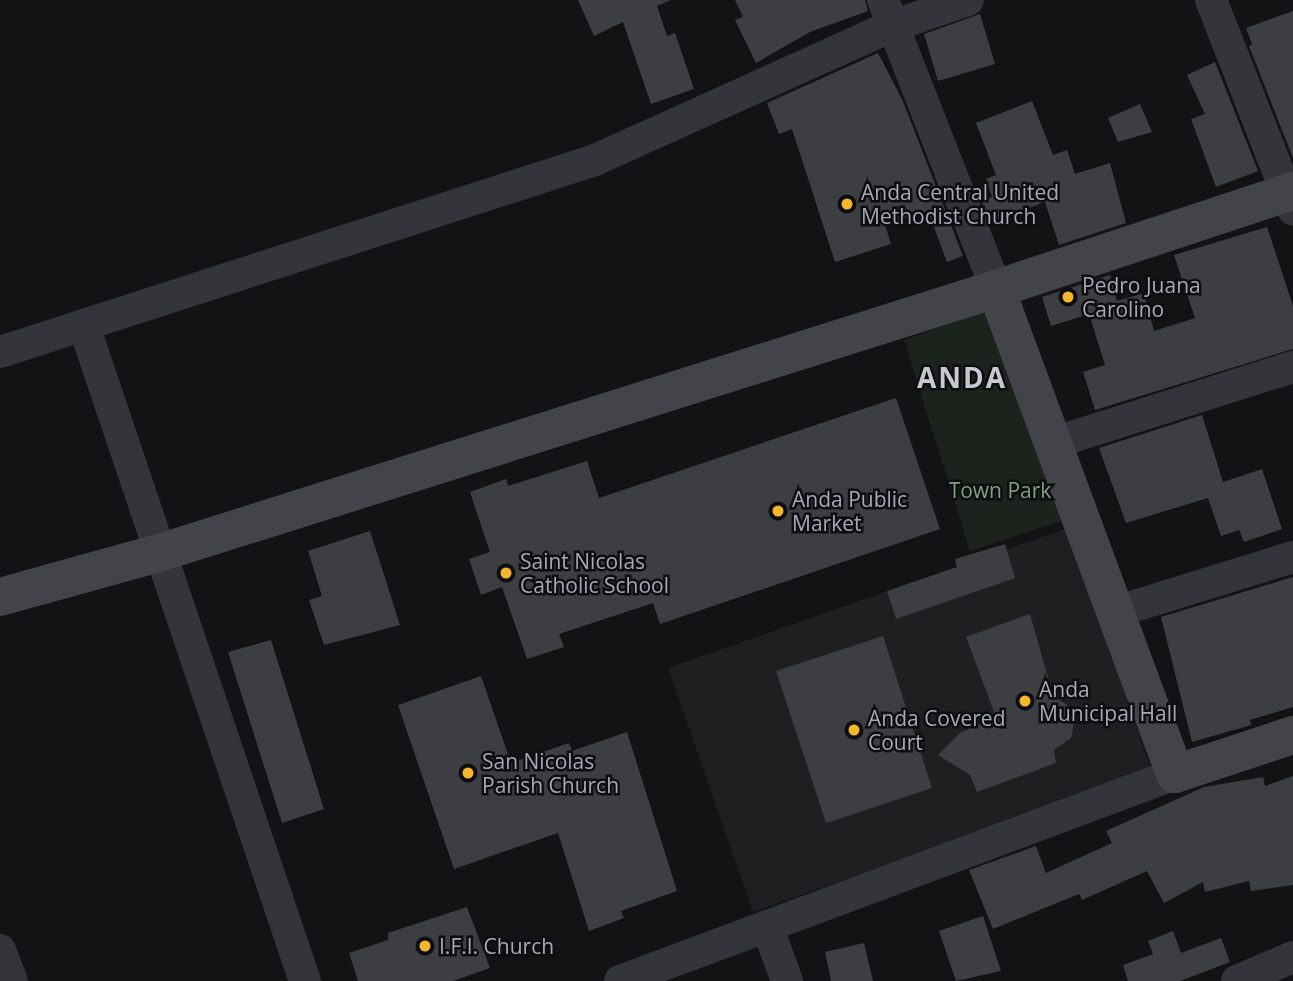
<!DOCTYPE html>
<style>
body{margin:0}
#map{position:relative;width:1293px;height:981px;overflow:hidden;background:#131315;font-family:"Open Sans",sans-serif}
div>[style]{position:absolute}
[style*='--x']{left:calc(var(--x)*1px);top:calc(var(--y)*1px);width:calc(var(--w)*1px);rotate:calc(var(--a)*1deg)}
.built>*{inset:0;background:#1f1f22}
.green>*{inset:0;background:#1b231c}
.building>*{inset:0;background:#3d3e42}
.street>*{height:32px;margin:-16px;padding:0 16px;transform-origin:16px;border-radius:16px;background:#34353a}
.secondary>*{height:38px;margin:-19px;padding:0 19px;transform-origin:19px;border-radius:19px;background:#42444a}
.dots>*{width:19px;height:19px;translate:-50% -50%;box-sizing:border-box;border:4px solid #0e0e10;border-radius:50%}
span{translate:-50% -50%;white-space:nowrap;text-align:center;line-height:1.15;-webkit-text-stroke:5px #0e0e10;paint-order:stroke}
.poi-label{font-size:21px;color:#a5a9b6}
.left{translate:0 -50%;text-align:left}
.park-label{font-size:21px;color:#7ba17e}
.district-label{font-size:28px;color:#c6c9d2;font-weight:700;letter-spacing:2px}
</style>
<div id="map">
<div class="built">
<i style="clip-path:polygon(1068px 528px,1152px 772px,753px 912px,668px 668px)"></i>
</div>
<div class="green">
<i style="clip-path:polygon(991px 309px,1061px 521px,970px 551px,904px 340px)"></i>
</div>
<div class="building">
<i style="clip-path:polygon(578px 0,671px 0,657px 6px,667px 36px,675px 33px,694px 89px,651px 104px,623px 22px,594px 36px)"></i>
<i style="clip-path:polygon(735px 0,865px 0,868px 11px,810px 32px,756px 63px,735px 20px,743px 17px)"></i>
<i style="clip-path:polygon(1293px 11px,1293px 158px,1249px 46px,1252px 44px,1246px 28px)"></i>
<i style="clip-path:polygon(980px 14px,995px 64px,938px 81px,924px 34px)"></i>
<i style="clip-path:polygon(878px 53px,902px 99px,963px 256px,947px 262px,928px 211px,885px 225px,891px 244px,835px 262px,792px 129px,779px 134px,767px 103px)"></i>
<i style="clip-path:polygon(1215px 62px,1258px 171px,1216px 187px,1191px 119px,1205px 114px,1187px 75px)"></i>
<i style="clip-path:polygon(1032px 101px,1053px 155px,1067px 150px,1075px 174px,1110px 163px,1126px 223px,1059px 245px,1045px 202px,990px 222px,981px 201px,992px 197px,986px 179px,996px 175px,976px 123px)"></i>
<i style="clip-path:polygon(1140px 104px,1152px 132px,1118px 142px,1108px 118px)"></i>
<i style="clip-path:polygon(1267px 227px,1293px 306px,1293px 349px,1095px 410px,1083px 372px,1105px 365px,1089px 314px,1051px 326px,1042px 297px,1110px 275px,1117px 301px,1144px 293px,1154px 331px,1195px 318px,1174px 255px)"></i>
<i style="clip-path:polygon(896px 398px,940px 529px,660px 624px,653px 603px,559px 634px,564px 647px,527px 659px,502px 587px,481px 595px,469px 559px,490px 552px,470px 492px,506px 479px,508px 486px,587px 461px,599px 498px)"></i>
<i style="clip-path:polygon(1202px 415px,1223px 482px,1262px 469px,1282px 529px,1244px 542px,1239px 530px,1221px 536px,1208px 498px,1126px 523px,1099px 448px)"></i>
<i style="clip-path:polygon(370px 531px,400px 625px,324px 645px,309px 600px,322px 596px,308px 551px)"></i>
<i style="clip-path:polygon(1005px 544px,1015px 578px,896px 619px,887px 591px,957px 567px,955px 559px)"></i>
<i style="clip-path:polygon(1293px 577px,1293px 707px,1250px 720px,1251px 725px,1192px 742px,1161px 617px)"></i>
<i style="clip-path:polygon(1030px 614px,1053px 695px,1068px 706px,1074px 723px,1071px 738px,1054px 750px,1056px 763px,977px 792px,970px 775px,938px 755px,960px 733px,996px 717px,966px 637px)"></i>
<i style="clip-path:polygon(883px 636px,932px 788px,826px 823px,776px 671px)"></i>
<i style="clip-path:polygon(271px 640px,324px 809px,282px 823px,228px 652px)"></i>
<i style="clip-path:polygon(481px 676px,511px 763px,569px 743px,572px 751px,627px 732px,677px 891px,621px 911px,624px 918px,589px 931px,558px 833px,454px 869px,398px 705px)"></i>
<i style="clip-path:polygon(1293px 776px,1293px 885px,1251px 891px,1249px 881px,1205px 892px,1203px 882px,1164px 903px,1147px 871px,1082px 900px,1079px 894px,993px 929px,969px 870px,1036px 846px,1046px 873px,1112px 843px,1106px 831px,1204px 787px,1263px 777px,1265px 786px)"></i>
<i style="clip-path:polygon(467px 907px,490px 968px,453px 981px,358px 981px,349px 953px,388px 940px,388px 933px)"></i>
<i style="clip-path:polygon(983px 916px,1001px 971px,956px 981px,939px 931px)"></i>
<i style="clip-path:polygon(1173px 931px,1181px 953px,1221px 938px,1230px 962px,1180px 981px,1128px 981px,1123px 965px,1153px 954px,1148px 941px)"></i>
<i style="clip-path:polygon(864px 943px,873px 981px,831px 981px,825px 952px)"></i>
</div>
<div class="street">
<i style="--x:883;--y:0;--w:310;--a:68.6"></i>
<i style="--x:1211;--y:0;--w:225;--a:68.6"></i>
<i style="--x:84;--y:326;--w:691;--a:71.36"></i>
<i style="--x:0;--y:352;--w:625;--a:-17.88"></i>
<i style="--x:595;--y:160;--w:326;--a:-24.3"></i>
<i style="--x:892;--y:26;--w:80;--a:-18.9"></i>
<i style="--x:1053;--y:443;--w:252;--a:-17.6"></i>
<i style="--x:1115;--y:612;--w:186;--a:-17.2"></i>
<i style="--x:767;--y:926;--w:59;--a:70"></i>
<i style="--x:0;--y:950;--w:33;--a:69"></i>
<i style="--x:620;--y:981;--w:592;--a:-20.45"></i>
<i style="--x:1237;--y:981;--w:61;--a:-23.2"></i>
</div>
<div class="secondary">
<i style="--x:996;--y:289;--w:313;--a:-18.3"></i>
<i style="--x:0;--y:597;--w:168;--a:-15.5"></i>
<i style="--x:162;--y:552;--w:874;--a:-17.5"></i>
<i style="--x:996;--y:289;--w:517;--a:69.74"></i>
<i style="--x:1175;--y:774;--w:124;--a:-18.3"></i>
</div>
<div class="dots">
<i style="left:847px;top:204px;background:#f6b62b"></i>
<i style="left:1068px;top:297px;background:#f6b62b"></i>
<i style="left:778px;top:511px;background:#f6b62b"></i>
<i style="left:506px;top:573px;background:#f6b62b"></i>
<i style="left:1025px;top:701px;background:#f6b62b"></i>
<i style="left:854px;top:730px;background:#f6b62b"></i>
<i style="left:468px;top:773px;background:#f6b62b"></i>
<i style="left:425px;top:946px;background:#f6b62b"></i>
</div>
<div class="poi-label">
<span class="left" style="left:861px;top:204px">Anda Central United<br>Methodist Church</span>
<span class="left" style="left:1082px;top:297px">Pedro Juana<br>Carolino</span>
<span class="left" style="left:792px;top:511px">Anda Public<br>Market</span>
<span class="left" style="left:520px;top:573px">Saint Nicolas<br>Catholic School</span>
<span class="left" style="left:1039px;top:701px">Anda<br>Municipal Hall</span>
<span class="left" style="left:868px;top:730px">Anda Covered<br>Court</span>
<span class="left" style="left:482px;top:773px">San Nicolas<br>Parish Church</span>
<span class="left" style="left:439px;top:946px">I.F.I. Church</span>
</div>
<div class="park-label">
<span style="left:1000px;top:490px">Town Park</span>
</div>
<div class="district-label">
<span style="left:962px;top:377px">ANDA</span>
</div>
</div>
